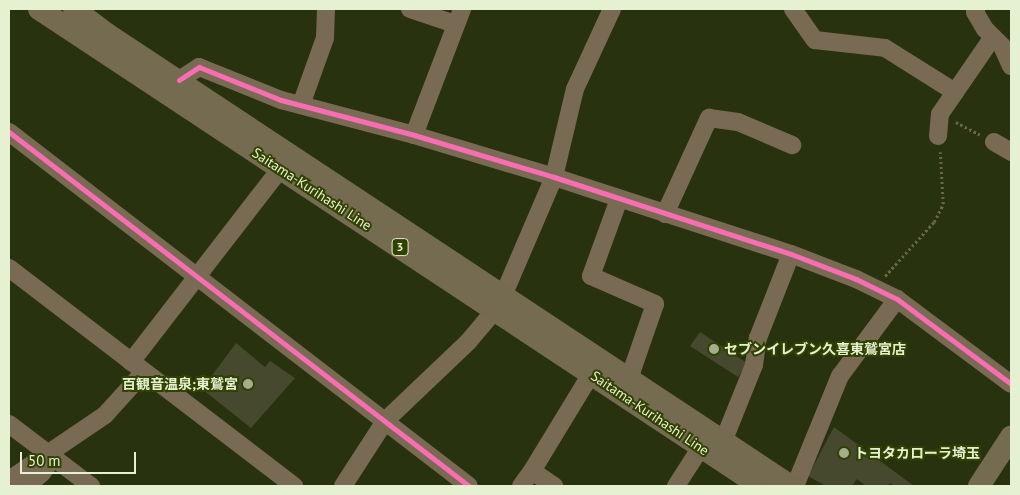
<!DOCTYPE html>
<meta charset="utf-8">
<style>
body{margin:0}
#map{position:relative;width:1020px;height:495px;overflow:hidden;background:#29320f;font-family:"PT Sans","Noto Sans JP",sans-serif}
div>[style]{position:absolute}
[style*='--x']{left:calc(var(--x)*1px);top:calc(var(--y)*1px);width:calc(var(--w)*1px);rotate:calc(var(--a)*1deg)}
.building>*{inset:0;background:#46492d}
.path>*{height:2.5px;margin-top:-1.25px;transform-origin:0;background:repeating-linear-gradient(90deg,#6b6550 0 2.5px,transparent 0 5px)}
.minor>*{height:18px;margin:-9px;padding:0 9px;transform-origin:9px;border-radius:9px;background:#796a54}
.major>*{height:22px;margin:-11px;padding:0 11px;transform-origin:11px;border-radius:11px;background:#756b51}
.cycleway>*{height:5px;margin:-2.5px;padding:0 2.5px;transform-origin:2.5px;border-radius:2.5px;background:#f96db3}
.dots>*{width:14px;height:14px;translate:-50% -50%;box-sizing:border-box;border:2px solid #314100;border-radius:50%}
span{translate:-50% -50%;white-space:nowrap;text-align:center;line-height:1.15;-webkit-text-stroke:4px #314100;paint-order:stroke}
.shield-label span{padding:1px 4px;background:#314100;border:1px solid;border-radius:4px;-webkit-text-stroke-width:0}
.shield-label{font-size:12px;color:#e6f1d2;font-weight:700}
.street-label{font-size:14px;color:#e6f1d2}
.poi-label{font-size:14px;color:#e6f1d2;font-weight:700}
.left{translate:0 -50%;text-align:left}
.right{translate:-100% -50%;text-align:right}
.frame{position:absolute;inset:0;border:10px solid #e6f1d2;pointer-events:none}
.scale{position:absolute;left:20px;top:452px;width:116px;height:22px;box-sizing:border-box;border:2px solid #e6f1d2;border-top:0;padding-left:6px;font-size:15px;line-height:18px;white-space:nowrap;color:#e6f1d2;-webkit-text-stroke:4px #314100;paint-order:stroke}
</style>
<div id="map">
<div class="building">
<i style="clip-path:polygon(700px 332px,747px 363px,738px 377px,690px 346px)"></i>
<i style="clip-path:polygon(236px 343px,265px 367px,270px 361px,295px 378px,251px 428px,202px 389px)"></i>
<i style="clip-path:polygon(834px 427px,914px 486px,894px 486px,890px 483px,887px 486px,866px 486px,857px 479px,852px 486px,826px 486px,808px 476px)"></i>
</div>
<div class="path">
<i style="--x:956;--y:122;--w:27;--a:28"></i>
<i style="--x:885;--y:276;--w:73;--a:-47.8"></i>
<i style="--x:934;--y:222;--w:20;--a:-63"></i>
<i style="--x:943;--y:204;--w:52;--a:-93.3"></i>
</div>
<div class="minor">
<i style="--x:410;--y:9;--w:47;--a:18.4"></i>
<i style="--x:793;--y:9;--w:38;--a:55"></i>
<i style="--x:815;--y:40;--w:70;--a:6.5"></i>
<i style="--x:885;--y:48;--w:83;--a:32.2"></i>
<i style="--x:976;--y:9;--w:3;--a:108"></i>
<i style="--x:975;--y:12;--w:20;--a:60"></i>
<i style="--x:985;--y:29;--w:24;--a:45"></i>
<i style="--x:1002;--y:46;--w:22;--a:66"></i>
<i style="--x:179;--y:80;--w:24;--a:-33"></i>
<i style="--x:199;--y:67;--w:88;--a:21.9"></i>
<i style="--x:281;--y:100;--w:138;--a:14.7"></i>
<i style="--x:414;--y:135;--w:146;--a:16.7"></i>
<i style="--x:554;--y:177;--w:249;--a:18"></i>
<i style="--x:791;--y:254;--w:70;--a:21"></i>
<i style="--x:856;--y:279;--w:46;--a:26"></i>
<i style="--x:897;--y:299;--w:142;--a:36.7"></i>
<i style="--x:301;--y:105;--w:71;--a:-70.3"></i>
<i style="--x:325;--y:38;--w:29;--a:-88"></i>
<i style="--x:9;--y:132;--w:580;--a:37.58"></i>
<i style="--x:414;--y:135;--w:135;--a:-69.1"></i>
<i style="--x:938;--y:136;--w:22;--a:-85"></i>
<i style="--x:940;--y:114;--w:93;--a:-55.5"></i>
<i style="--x:994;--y:142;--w:20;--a:30"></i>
<i style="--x:619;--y:199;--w:82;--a:110"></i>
<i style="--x:591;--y:276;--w:70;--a:23.6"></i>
<i style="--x:655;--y:304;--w:79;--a:109.1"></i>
<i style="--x:665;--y:214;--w:106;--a:-65.4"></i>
<i style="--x:709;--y:118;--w:29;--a:8"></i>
<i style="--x:738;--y:122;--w:59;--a:23.1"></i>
<i style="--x:9;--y:268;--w:359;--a:37.4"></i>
<i style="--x:131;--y:362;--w:245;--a:-52.3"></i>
<i style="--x:9;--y:424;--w:103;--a:37.1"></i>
<i style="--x:723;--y:442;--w:83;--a:-68.1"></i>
<i style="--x:754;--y:365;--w:27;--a:-82"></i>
<i style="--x:758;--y:338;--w:90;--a:-68.6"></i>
<i style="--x:532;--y:471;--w:114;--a:-58.7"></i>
<i style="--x:9;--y:480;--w:116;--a:-34.1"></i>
<i style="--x:105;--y:415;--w:58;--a:-47.8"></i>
<i style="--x:27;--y:486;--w:20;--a:-41"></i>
<i style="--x:42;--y:473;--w:9;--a:-54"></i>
<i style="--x:47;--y:466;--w:14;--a:-86"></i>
<i style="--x:343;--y:486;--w:77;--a:-57.1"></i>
<i style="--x:385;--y:421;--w:115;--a:-43.6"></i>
<i style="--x:468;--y:342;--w:42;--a:-49.8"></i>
<i style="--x:495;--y:310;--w:16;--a:-60"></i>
<i style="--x:503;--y:296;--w:129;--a:-66.8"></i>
<i style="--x:554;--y:177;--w:90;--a:-76.6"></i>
<i style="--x:575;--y:89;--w:88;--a:-65.2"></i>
<i style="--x:521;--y:486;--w:19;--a:-54"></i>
<i style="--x:532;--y:471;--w:27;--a:34"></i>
<i style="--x:676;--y:486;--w:46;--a:-57.3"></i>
<i style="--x:795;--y:486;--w:119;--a:-67.8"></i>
<i style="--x:840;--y:376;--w:96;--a:-53.5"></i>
</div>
<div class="major">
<i style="--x:39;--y:9;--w:865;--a:33.49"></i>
<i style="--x:74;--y:9;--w:41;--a:37.1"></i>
<i style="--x:107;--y:34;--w:820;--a:33.46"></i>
<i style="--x:979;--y:486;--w:59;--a:-56.9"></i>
</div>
<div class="cycleway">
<i style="--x:179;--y:80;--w:24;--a:-33"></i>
<i style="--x:199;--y:67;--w:88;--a:21.9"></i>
<i style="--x:281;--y:100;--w:138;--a:14.7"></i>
<i style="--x:414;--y:135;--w:146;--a:16.7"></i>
<i style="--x:554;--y:177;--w:249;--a:18"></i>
<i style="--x:791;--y:254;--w:70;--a:21"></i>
<i style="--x:856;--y:279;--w:46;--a:26"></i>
<i style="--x:897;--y:299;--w:142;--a:36.7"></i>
<i style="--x:9;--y:132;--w:580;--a:37.58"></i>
</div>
<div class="dots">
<i style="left:714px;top:349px;background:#a4ae8e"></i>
<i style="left:248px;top:384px;background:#a4ae8e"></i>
<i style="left:844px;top:453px;background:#a4ae8e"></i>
</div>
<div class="shield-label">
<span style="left:400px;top:247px">3</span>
</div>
<div class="street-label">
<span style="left:312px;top:189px;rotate:33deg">Saitama-Kurihashi Line</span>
<span style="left:650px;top:413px;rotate:34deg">Saitama-Kurihashi Line</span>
</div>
<div class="poi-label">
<span class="left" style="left:724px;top:349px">セブンイレブン久喜東鷲宮店</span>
<span class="right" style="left:238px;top:384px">百観音温泉;東鷲宮</span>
<span class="left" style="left:854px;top:453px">トヨタカローラ埼玉</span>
</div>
<div class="frame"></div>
<div class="scale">50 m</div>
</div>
